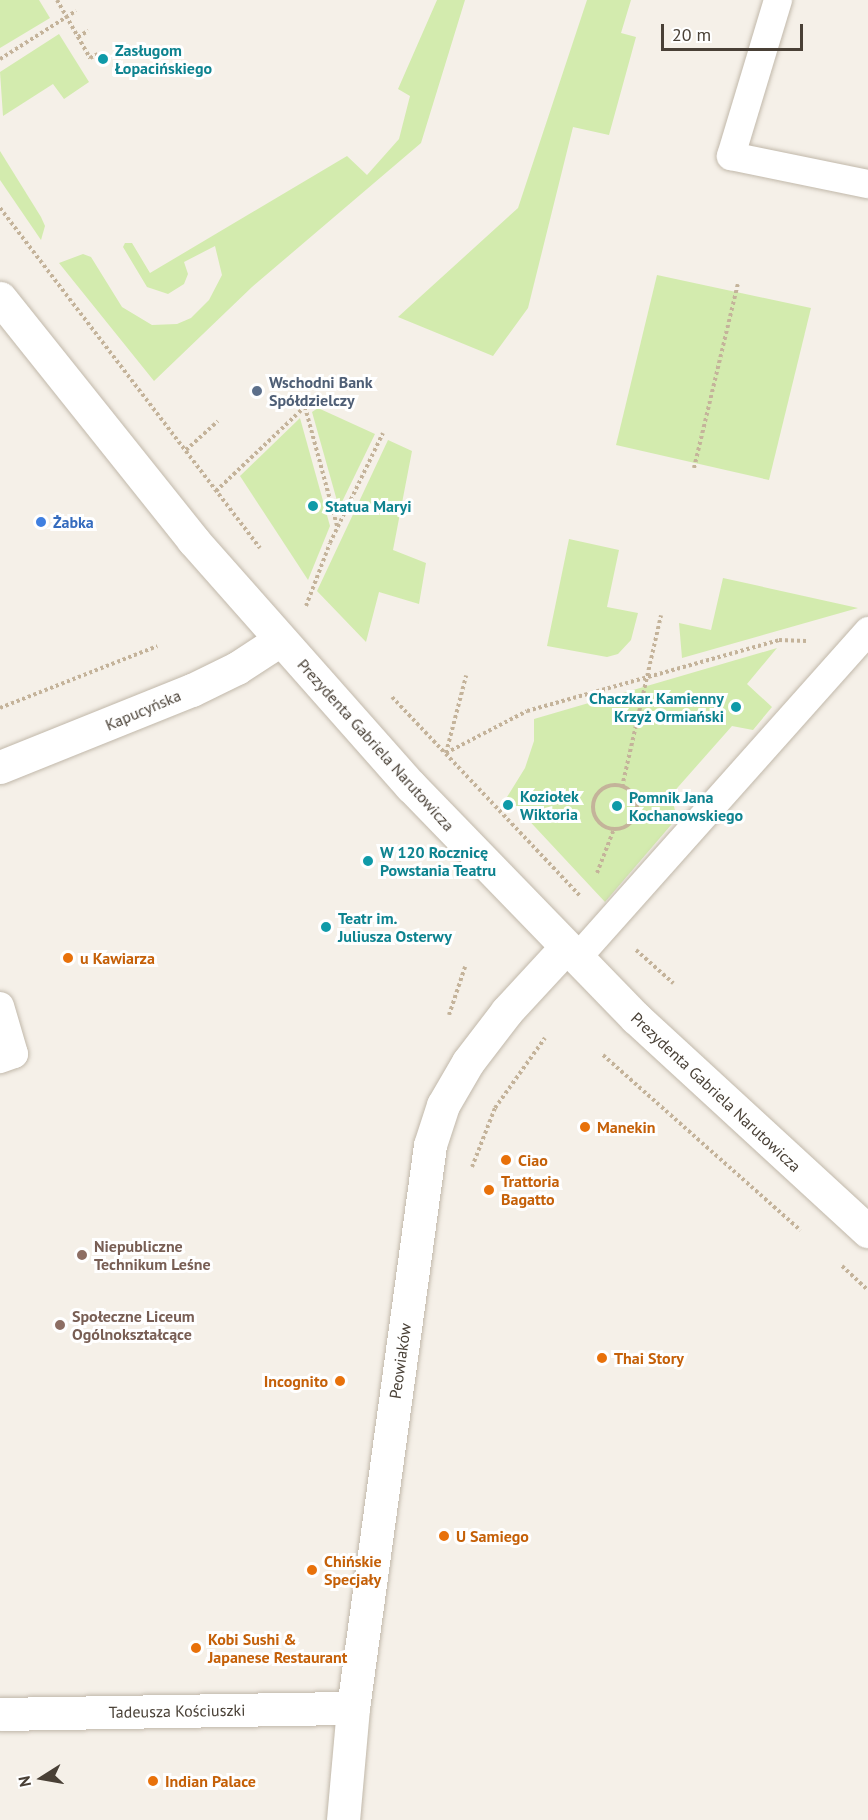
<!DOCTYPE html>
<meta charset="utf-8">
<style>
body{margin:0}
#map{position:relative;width:868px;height:1820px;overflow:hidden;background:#f5f0e8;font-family:"PT Sans",sans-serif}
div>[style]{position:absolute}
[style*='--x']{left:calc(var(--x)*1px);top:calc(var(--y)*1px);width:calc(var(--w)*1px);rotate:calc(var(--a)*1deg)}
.green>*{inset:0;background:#d3ebae}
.path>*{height:4px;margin-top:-2px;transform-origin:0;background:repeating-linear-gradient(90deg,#c4b39a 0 3px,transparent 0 6px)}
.path>.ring{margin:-2px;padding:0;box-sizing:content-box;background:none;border:4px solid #c4b39a;border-radius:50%}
.roads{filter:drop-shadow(0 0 2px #c1b8aa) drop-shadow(0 0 2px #c1b8aa)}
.service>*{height:28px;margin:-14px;padding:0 14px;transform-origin:14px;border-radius:14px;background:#fff}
.minor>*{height:33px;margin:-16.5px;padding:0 16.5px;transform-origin:16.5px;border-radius:16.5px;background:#fff}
.dots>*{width:16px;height:16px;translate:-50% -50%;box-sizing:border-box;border:3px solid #fff;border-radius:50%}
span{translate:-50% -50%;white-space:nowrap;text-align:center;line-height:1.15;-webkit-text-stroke:6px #fff;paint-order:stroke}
.culture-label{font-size:16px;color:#0d838f;font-weight:700}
.left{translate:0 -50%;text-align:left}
.right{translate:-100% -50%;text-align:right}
.service-label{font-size:16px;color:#4e5e75;font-weight:700}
.shop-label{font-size:16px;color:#366cbe;font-weight:700}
.street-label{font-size:16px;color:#494036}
.food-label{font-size:16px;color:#c56008;font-weight:700}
.education-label{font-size:16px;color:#785e54;font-weight:700}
.north{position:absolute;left:12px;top:1748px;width:60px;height:60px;-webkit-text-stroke:4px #fff;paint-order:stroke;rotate:259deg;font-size:16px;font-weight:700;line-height:24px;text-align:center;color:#494036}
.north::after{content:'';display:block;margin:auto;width:21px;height:27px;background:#494036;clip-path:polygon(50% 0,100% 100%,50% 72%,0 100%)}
.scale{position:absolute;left:661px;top:24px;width:142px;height:27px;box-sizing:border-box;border:3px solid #494036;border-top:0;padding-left:8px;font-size:18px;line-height:21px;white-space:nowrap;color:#494036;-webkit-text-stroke:4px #fff;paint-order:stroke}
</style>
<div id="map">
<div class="green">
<i style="clip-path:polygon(0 0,39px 0,50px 18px,0 48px)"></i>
<i style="clip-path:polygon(437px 0,465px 0,421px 143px,252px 287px,154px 381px,59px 263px,83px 254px,91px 257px,122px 307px,152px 325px,177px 324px,191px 318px,209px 300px,222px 275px,215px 246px,184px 262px,188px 274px,184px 284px,168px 294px,147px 287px,123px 247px,125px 243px,132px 243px,150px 273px,347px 156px,367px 175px,399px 139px,410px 96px,398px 89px)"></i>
<i style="clip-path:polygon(587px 0,631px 0,621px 33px,636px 37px,609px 135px,573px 127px,528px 308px,493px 356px,398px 317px,518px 208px)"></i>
<i style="clip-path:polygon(59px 34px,89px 82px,64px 99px,53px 84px,3px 116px,0 72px)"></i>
<i style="clip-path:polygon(0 151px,41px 217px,45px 226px,41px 240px,0 180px)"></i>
<i style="clip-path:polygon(657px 275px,811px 308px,769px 480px,616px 445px)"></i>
<i style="clip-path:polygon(318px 408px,375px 434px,339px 508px,312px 412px)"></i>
<i style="clip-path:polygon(300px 418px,330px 526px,308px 580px,240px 476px)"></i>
<i style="clip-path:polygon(388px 440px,412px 451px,393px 550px,426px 563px,419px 604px,379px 592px,366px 642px,317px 591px)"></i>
<i style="clip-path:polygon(569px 539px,619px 550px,607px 607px,638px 613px,631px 640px,618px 654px,607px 657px,547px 646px)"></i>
<i style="clip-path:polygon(723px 578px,858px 608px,682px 658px,679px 623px,711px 630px)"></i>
<i style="clip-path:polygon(777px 648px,747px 684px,772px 707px,753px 730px,732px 726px,671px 795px,677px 818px,605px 902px,507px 797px,525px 768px,534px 741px,534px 719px)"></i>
</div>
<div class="path">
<i style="--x:57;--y:0;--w:67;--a:60.4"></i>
<i style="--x:90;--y:58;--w:11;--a:-27"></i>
<i style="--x:78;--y:37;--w:12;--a:-31"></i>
<i style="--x:0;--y:59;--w:90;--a:-32.3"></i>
<i style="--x:0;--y:208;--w:428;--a:52.6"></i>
<i style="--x:305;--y:407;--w:123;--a:74.9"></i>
<i style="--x:186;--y:450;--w:43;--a:-42.2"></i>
<i style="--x:694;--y:468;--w:189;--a:-76.6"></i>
<i style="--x:216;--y:491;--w:138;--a:-43.5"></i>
<i style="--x:306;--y:606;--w:67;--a:-69.1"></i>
<i style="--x:330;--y:543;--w:122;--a:-64.3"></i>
<i style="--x:392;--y:697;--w:275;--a:46.6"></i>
<i style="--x:0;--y:708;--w:169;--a:-21.5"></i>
<i style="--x:446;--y:753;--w:91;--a:-27.4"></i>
<i style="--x:527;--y:711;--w:262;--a:-15.7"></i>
<i style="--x:779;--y:640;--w:27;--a:2"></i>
<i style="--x:446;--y:753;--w:80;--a:-75.4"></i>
<i class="ring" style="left:593px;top:785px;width:40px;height:40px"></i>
<i style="--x:622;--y:787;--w:176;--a:-77.2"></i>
<i style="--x:597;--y:873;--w:47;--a:-68.9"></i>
<i style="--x:636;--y:950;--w:50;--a:41.7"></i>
<i style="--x:449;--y:1015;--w:51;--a:-71.6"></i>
<i style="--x:603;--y:1055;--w:264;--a:41.6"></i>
<i style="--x:472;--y:1167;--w:63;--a:-68.7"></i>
<i style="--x:495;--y:1108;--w:86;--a:-54.5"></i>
<i style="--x:842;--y:1266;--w:35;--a:43"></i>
</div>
<div class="roads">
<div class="service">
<i style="--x:778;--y:0;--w:163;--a:106.8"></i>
<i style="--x:731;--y:156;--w:140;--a:11.6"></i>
<i style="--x:577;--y:958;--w:438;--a:-48.3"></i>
<i style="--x:0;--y:1006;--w:50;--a:73.7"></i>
<i style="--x:14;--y:1054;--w:15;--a:160"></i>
</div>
<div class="minor">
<i style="--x:0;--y:298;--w:310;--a:51.4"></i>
<i style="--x:193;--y:540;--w:329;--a:48.5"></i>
<i style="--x:411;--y:786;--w:323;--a:45.9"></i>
<i style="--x:636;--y:1018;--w:315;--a:42.6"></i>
<i style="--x:0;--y:767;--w:207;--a:-21.9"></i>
<i style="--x:192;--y:690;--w:50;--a:-26.1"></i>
<i style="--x:237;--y:668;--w:51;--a:-33.1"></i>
<i style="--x:0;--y:1714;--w:353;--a:-1"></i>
<i style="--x:343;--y:1820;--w:112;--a:-84.9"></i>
<i style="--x:353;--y:1708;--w:568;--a:-82.21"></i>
<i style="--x:430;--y:1145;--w:42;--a:-72"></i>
<i style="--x:443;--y:1105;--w:50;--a:-59.8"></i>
<i style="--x:468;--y:1062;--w:64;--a:-52.6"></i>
<i style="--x:507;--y:1011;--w:87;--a:-47.3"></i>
</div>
</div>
<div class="dots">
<i style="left:103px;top:59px;background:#0f9aa8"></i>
<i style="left:257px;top:391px;background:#5c6f8a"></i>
<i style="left:313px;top:506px;background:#0f9aa8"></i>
<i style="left:41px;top:522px;background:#3f7fe0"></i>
<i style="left:736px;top:707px;background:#0f9aa8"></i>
<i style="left:508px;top:805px;background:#0f9aa8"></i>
<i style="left:617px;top:806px;background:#0f9aa8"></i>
<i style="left:368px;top:861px;background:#0f9aa8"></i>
<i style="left:326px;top:927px;background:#0f9aa8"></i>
<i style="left:68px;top:958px;background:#e8710a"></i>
<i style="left:585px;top:1127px;background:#e8710a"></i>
<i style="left:506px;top:1160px;background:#e8710a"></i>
<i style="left:489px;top:1190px;background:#e8710a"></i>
<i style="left:82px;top:1255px;background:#8d6e63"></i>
<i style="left:60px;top:1325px;background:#8d6e63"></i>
<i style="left:602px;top:1358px;background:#e8710a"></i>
<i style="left:340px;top:1381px;background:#e8710a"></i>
<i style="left:444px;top:1536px;background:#e8710a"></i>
<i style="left:312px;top:1570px;background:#e8710a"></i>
<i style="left:196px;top:1648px;background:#e8710a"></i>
<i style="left:153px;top:1781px;background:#e8710a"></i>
</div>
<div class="culture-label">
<span class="left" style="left:115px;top:59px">Zasługom<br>Łopacińskiego</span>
<span class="left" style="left:325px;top:506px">Statua Maryi</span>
<span class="right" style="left:724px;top:707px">Chaczkar. Kamienny<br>Krzyż Ormiański</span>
<span class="left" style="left:520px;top:805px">Koziołek<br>Wiktoria</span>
<span class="left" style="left:629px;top:806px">Pomnik Jana<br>Kochanowskiego</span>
<span class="left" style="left:380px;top:861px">W 120 Rocznicę<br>Powstania Teatru</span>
<span class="left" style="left:338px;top:927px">Teatr im.<br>Juliusza Osterwy</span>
</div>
<div class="service-label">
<span class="left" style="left:269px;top:391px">Wschodni Bank<br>Spółdzielczy</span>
</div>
<div class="shop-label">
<span class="left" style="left:53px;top:522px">Żabka</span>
</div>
<div class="street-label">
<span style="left:143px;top:710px;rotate:-23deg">Kapucyńska</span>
<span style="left:376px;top:745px;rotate:48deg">Prezydenta Gabriela Narutowicza</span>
<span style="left:716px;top:1092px;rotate:43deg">Prezydenta Gabriela Narutowicza</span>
<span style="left:400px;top:1361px;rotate:-82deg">Peowiaków</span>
<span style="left:177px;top:1711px;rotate:-1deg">Tadeusza Kościuszki</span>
</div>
<div class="food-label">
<span class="left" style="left:80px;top:958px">u Kawiarza</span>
<span class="left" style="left:597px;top:1127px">Manekin</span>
<span class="left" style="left:518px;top:1160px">Ciao</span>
<span class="left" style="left:501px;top:1190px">Trattoria<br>Bagatto</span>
<span class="left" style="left:614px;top:1358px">Thai Story</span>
<span class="right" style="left:328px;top:1381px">Incognito</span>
<span class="left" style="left:456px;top:1536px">U Samiego</span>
<span class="left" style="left:324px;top:1570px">Chińskie<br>Specjały</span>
<span class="left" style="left:208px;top:1648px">Kobi Sushi &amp;<br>Japanese Restaurant</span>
<span class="left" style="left:165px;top:1781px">Indian Palace</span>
</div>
<div class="education-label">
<span class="left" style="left:94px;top:1255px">Niepubliczne<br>Technikum Leśne</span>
<span class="left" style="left:72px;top:1325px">Społeczne Liceum<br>Ogólnokształcące</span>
</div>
<div class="north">N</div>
<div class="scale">20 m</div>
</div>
